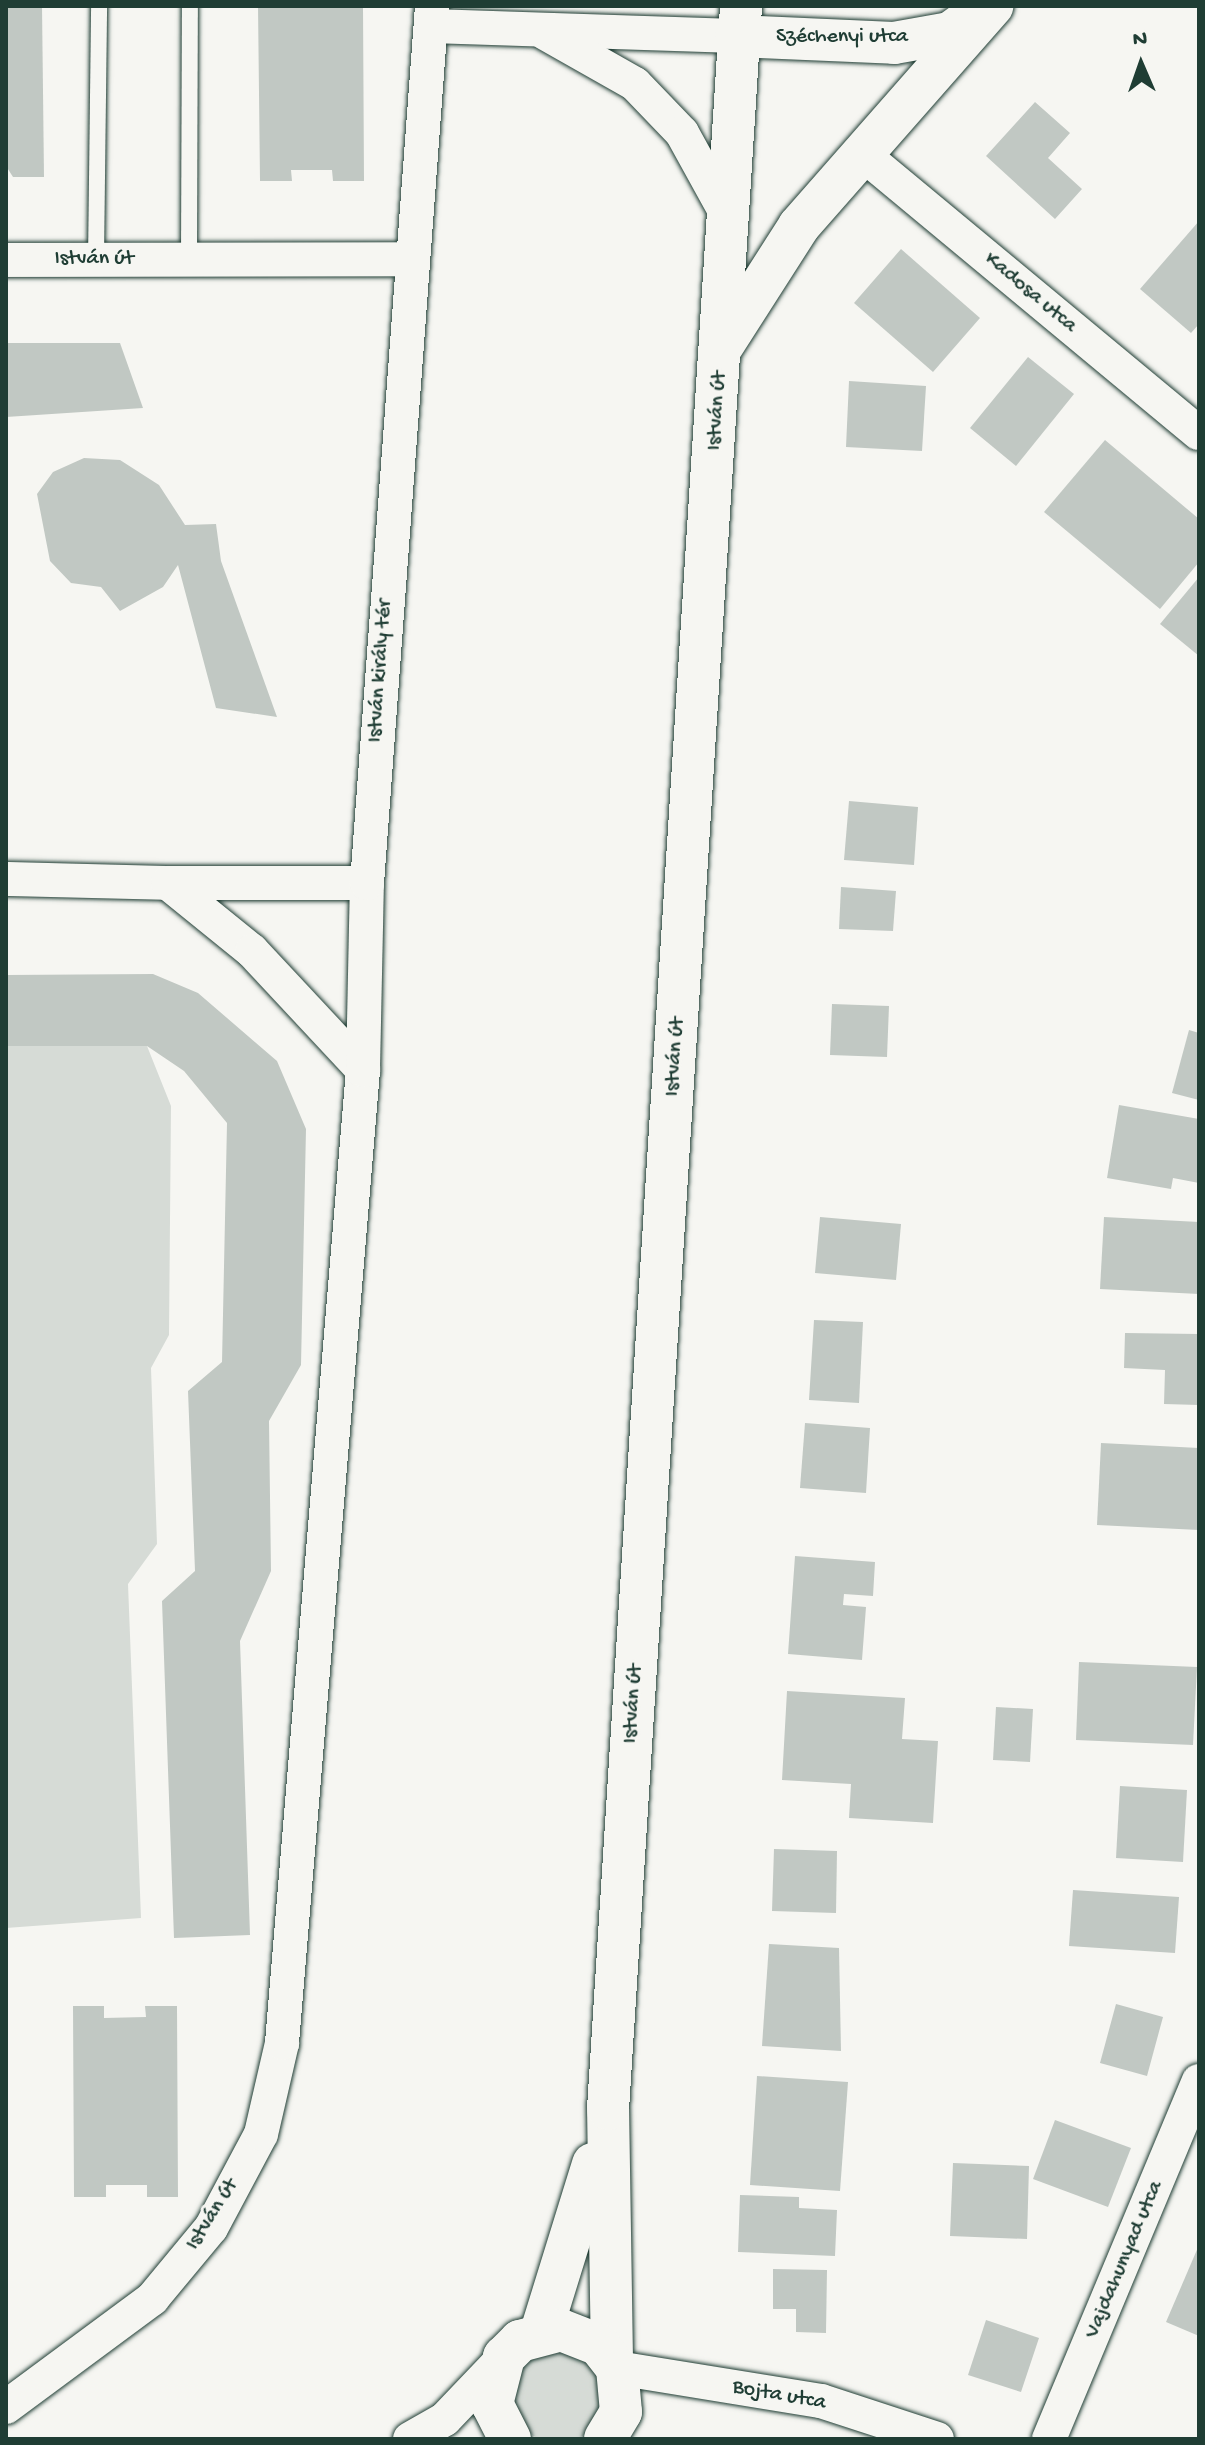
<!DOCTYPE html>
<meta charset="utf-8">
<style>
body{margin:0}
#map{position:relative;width:1205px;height:2445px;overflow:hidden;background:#f6f6f2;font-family:"Gochi Hand",sans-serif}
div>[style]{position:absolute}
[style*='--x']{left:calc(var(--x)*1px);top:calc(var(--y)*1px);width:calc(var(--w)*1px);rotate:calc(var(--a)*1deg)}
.green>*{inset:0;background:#d6dbd6}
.round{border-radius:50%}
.building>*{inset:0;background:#c1c8c3}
.roads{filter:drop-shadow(0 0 2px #1f3d34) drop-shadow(0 0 2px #1f3d34)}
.service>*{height:16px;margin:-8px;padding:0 8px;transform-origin:8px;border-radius:8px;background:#f6f6f2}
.minor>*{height:34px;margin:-17px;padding:0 17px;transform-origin:17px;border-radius:17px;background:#f6f6f2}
.tertiary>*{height:42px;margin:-21px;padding:0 21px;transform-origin:21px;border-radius:21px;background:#f6f6f2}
span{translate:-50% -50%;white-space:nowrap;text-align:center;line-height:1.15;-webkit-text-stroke:6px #f6f6f2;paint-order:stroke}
.street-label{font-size:22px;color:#1f3d34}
.frame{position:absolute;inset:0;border:8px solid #1f3d34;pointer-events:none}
.north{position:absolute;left:1101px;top:24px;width:80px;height:80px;-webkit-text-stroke:6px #f6f6f2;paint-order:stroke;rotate:358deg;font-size:22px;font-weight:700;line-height:32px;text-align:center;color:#1f3d34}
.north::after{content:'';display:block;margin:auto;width:28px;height:36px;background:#1f3d34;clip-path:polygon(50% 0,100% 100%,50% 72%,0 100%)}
</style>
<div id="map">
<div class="green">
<i style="clip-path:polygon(6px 1046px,147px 1046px,171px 1106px,169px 1335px,151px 1368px,157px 1544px,128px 1584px,141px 1918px,6px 1928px)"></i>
<i class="round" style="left:512px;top:2351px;width:92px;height:92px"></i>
</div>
<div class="building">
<i style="clip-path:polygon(6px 6px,42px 6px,44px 177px,13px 177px,6px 166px)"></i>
<i style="clip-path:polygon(258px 6px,363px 6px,364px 181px,333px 181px,332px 170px,291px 170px,292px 181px,260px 181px)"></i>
<i style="clip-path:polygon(1035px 102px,1070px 133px,1048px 158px,1082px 189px,1055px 219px,986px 156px)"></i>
<i style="clip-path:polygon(1199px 221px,1199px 324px,1191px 333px,1140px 289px)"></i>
<i style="clip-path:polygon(901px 249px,980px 318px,933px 372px,854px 303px)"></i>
<i style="clip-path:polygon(6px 343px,120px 343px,143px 408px,6px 417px)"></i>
<i style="clip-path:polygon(1028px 357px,1074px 394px,1016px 466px,970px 428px)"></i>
<i style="clip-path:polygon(849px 381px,926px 386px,922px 451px,846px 447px)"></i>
<i style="clip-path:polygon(1105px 440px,1199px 519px,1199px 562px,1160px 609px,1044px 512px)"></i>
<i style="clip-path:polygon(84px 458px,120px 460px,159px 485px,185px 525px,216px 524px,221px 561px,277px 717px,216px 708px,178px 565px,163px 587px,120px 611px,101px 587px,71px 583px,50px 561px,37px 494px,53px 472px)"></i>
<i style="clip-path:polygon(1199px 577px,1199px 656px,1160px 624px)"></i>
<i style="clip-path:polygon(849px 801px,918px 807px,914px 865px,844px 860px)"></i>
<i style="clip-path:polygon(841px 887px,896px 891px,893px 931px,839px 929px)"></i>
<i style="clip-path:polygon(153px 974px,198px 993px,277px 1061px,306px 1129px,301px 1365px,269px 1421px,271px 1571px,240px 1641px,250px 1935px,174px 1938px,162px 1601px,195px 1571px,188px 1391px,222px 1362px,227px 1123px,184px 1071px,147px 1046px,6px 1046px,6px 975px)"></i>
<i style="clip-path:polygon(832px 1004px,889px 1006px,887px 1057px,830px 1055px)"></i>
<i style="clip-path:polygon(1189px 1030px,1199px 1033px,1199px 1100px,1172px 1093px)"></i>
<i style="clip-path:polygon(1119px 1105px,1199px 1119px,1199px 1183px,1173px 1178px,1171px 1189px,1107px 1178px)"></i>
<i style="clip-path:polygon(820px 1217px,901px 1224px,896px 1280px,815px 1273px)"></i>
<i style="clip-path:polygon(1104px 1217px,1199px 1222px,1199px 1294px,1100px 1289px)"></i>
<i style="clip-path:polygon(814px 1320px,863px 1322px,859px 1403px,809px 1400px)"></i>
<i style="clip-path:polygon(1125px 1333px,1199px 1334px,1199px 1405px,1164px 1404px,1165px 1370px,1124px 1368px)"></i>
<i style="clip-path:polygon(805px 1423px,870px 1428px,866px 1493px,800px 1488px)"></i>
<i style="clip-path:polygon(1101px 1443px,1199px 1448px,1199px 1530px,1097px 1525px)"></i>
<i style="clip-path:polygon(795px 1556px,875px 1562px,873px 1596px,844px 1594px,843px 1605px,866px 1607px,862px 1660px,788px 1654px)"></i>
<i style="clip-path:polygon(1079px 1662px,1197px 1667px,1193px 1745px,1076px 1740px)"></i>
<i style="clip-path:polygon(787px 1691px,905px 1698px,902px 1739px,938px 1741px,933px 1823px,849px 1818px,851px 1784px,782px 1780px)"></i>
<i style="clip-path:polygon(996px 1707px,1033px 1709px,1030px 1762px,993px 1760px)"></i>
<i style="clip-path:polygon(1120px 1786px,1187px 1790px,1183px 1862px,1116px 1858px)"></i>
<i style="clip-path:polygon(774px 1849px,837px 1851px,836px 1913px,772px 1911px)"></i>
<i style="clip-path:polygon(1073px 1890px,1179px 1897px,1175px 1953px,1069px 1946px)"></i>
<i style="clip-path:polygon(769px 1944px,839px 1948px,841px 2051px,762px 2046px)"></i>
<i style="clip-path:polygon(1116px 2004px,1163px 2017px,1147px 2076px,1100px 2063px)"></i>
<i style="clip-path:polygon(73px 2006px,104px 2006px,104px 2018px,146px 2017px,145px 2006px,177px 2006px,178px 2197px,147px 2197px,147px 2185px,106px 2185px,106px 2197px,74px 2197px)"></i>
<i style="clip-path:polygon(757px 2076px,848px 2082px,840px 2191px,750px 2185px)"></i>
<i style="clip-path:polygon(1055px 2120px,1131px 2148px,1108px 2207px,1033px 2179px)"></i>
<i style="clip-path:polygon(953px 2163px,1029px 2166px,1027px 2239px,950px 2236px)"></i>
<i style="clip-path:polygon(740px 2195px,799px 2197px,799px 2208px,837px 2210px,835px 2256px,738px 2252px)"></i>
<i style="clip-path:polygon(1199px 2245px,1199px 2336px,1166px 2322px)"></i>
<i style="clip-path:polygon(773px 2269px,827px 2270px,826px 2333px,796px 2332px,796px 2309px,773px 2309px)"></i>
<i style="clip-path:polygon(986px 2320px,1039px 2338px,1021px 2392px,968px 2375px)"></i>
</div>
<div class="roads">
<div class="service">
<i style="--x:96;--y:260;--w:254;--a:-89.3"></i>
<i style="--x:189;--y:260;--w:254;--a:-89.8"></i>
</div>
<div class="minor">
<i style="--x:431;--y:26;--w:305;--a:1.9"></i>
<i style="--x:545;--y:33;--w:103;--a:29.5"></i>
<i style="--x:635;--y:84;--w:68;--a:46.2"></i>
<i style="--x:682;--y:133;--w:89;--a:61.1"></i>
<i style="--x:860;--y:152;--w:440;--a:39.7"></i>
<i style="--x:6;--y:260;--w:402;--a:-0.1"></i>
<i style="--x:6;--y:879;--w:162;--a:1.4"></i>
<i style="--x:168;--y:883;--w:108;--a:39"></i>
<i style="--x:252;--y:951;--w:163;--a:47"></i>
<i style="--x:168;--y:883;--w:199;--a:0"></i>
<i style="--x:617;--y:2368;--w:207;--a:9.2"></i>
<i style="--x:821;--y:2401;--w:122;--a:18.1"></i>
<i style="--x:6;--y:2407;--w:182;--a:-36.5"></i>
<i style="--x:152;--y:2299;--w:92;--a:-50.3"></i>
<i style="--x:211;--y:2228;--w:106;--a:-62"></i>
<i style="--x:261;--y:2134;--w:93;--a:-77"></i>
<i style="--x:282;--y:2043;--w:976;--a:-85.24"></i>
<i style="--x:363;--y:1070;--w:187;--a:-88.8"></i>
<i style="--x:367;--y:883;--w:879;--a:-85.76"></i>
<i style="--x:410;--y:2439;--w:40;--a:-29.7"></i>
<i style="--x:445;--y:2419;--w:84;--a:-46.4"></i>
<i style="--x:1049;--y:2439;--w:388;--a:-67.3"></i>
</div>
<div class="tertiary">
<i style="--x:736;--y:36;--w:158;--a:2.5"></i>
<i style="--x:894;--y:43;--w:57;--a:-10.1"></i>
<i style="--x:950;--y:33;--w:29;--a:-36"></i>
<i style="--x:723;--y:345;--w:141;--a:-57.4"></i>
<i style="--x:799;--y:226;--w:293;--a:-48.7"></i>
<i style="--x:541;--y:2332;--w:176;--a:-72.8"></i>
<i style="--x:612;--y:2360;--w:251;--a:-90.9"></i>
<i style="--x:608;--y:2109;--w:2107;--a:-86.38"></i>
<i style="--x:510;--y:2439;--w:39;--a:-117"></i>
<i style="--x:492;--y:2404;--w:49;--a:-75.7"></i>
<i style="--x:504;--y:2357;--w:23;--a:-45"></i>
<i style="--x:520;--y:2341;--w:42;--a:-15"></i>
<i style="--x:561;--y:2330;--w:41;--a:21.5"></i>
<i style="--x:599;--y:2345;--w:29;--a:52"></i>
<i style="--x:617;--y:2368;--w:44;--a:84.8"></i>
<i style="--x:621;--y:2412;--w:31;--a:121"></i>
</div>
</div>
<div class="street-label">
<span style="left:842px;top:38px">Széchenyi utca</span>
<span style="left:94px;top:260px">István út</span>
<span style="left:1030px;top:293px;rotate:40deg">Kadosa utca</span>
<span style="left:718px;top:411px;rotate:-86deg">István út</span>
<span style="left:381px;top:671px;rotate:-86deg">István király tér</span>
<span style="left:676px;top:1057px;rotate:-86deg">István út</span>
<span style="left:634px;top:1704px;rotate:-86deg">István út</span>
<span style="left:213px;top:2215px;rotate:-58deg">István út</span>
<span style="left:1125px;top:2260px;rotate:-67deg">Vajdahunyad utca</span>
<span style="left:779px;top:2396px;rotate:10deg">Bojta utca</span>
</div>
<div class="frame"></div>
<div class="north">N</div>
</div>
